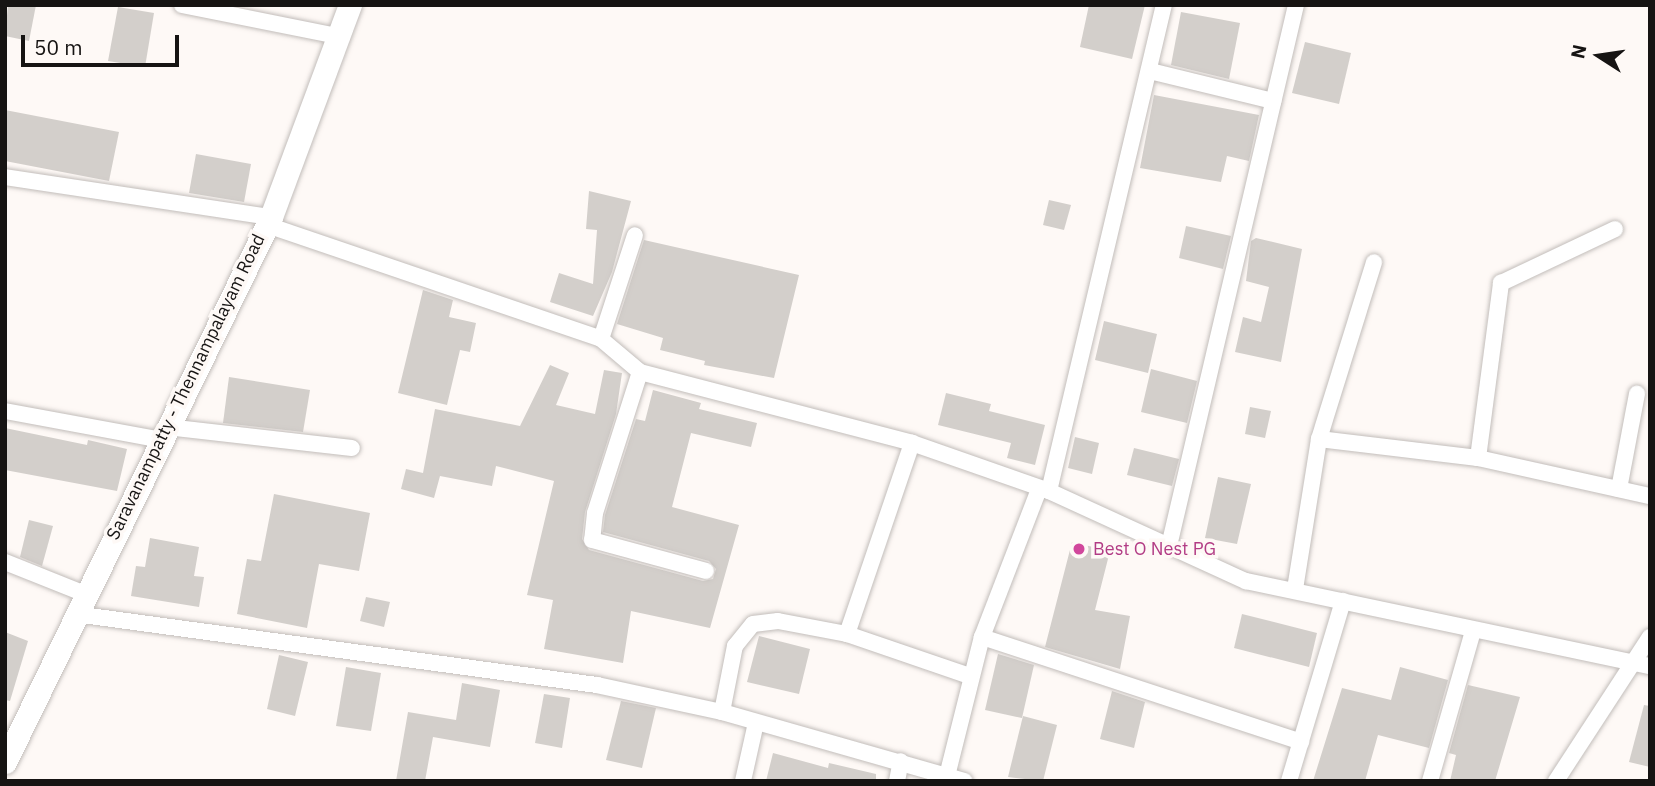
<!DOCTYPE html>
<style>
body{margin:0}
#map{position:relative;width:1655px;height:786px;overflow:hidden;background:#fef9f6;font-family:"IBM Plex Sans",sans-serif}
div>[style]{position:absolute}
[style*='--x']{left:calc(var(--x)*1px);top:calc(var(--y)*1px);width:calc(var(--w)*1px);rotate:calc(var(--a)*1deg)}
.building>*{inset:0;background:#d3cfcb}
.roads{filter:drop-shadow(0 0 2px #c2bdba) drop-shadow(0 0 2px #c2bdba)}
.street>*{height:16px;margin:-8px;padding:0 8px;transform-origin:8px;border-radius:8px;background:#fff}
.secondary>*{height:23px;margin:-11.5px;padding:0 11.5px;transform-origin:11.5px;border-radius:11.5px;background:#fff}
.dots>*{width:19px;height:19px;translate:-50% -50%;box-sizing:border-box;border:4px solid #fef9f6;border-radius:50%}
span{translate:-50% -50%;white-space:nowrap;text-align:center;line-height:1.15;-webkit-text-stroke:7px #fef9f6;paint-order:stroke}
.street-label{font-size:18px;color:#161413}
.hotel-label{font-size:18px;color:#b23c85}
.left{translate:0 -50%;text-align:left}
.frame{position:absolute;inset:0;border:7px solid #161413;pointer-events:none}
.north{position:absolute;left:1564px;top:21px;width:70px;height:70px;-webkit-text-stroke:5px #fef9f6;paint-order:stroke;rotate:282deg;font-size:19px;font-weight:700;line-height:28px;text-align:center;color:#161413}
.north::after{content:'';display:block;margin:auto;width:24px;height:32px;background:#161413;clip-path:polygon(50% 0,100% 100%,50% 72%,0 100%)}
.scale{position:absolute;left:21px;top:35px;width:158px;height:32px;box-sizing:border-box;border:4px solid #161413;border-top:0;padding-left:9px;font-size:21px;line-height:24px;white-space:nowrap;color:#161413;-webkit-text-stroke:5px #fef9f6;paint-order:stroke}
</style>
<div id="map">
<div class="building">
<i style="clip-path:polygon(8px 5px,36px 5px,29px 41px,5px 36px)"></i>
<i style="clip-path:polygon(1089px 5px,1145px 5px,1132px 59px,1080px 47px)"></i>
<i style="clip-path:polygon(118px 7px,154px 13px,145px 67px,108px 61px)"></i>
<i style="clip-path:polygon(1181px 12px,1240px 23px,1229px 79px,1171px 65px)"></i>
<i style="clip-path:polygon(1305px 42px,1351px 53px,1339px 104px,1292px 93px)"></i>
<i style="clip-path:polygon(1154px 95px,1259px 115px,1249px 161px,1227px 156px,1221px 182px,1140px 168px)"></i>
<i style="clip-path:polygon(5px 110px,119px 132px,109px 181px,5px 161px)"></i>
<i style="clip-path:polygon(196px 154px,251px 164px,244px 202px,189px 193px)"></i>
<i style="clip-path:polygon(589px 191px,631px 201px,612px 272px,593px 316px,550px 302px,559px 273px,593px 284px,597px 230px,586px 229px)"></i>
<i style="clip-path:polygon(1049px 200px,1071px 205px,1064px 230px,1043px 225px)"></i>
<i style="clip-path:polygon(1186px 226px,1231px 236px,1223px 269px,1179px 258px)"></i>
<i style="clip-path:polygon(1256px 238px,1302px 249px,1281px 362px,1235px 352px,1243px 317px,1261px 322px,1269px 287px,1246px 281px,1251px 241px)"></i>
<i style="clip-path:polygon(644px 240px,799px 275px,774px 378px,704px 365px,705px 361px,660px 350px,663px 338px,617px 324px)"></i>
<i style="clip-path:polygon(423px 290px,453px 300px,449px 317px,476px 323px,470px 352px,460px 350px,447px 405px,398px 393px)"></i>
<i style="clip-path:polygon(1104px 321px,1157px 334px,1148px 373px,1095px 360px)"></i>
<i style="clip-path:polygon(550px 365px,569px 373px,556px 405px,595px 414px,604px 370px,622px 373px,616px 414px,585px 512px,582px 539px,589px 550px,703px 581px,713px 579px,716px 569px,709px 561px,603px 532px,605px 515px,636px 419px,645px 421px,653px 390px,701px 403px,699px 409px,757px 423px,751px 447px,691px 433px,672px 507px,739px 525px,710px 628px,631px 611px,623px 663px,544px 649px,553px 600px,527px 595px,554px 481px,496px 466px,492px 486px,440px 476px,434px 498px,401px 489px,406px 469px,423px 473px,435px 409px,520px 426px)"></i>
<i style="clip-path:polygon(1151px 369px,1197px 381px,1187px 423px,1141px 412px)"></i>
<i style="clip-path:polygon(229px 377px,310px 390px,303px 432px,223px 423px)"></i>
<i style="clip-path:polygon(946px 393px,991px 404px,989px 411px,1045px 425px,1035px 465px,1007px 458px,1011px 443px,938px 425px)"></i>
<i style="clip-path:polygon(1250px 407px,1271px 411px,1265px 438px,1245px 434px)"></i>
<i style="clip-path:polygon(5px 428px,87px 445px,88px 440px,127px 449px,117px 491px,5px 470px)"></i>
<i style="clip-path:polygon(1075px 437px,1099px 443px,1092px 474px,1068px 468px)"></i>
<i style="clip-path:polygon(1134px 448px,1179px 459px,1172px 486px,1127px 475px)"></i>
<i style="clip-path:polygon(1218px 477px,1251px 484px,1237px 544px,1205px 538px)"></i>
<i style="clip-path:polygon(274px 494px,370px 513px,359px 571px,319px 564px,307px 628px,237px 614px,247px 559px,261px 561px)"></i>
<i style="clip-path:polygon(29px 520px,53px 526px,42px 566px,20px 557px)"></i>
<i style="clip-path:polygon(150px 538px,199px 547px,194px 576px,204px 577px,199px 607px,131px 596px,136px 566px,145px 567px)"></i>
<i style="clip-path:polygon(1072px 542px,1110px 551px,1095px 610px,1130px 616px,1120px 669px,1045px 647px)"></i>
<i style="clip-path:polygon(366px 597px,390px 602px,384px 627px,360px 621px)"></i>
<i style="clip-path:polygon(1242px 614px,1317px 633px,1309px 667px,1234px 648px)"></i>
<i style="clip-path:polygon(5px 632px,28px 641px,10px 701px,5px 700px)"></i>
<i style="clip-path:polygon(759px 636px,810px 649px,799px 694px,747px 682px)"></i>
<i style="clip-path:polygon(998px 654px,1034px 665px,1022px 718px,985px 710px)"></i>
<i style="clip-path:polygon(279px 655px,308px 662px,295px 716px,267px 709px)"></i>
<i style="clip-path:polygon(346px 667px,381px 673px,371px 731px,336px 726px)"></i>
<i style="clip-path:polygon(1400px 667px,1448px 680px,1429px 748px,1378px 735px,1365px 781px,1313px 781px,1342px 688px,1391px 700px)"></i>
<i style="clip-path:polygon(462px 683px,500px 690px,490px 747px,433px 737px,425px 781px,396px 781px,408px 712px,456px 720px)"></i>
<i style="clip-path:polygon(1468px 685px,1520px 697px,1495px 781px,1450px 781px,1456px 755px,1449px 753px)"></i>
<i style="clip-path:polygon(1112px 691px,1145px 702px,1134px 748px,1100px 739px)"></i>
<i style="clip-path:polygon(544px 694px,570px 698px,562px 748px,535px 743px)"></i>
<i style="clip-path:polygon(621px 701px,656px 708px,642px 768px,606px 760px)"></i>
<i style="clip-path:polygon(1644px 705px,1650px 706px,1650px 767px,1629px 762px)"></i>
<i style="clip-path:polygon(1023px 716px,1057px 725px,1043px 781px,1008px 777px)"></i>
<i style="clip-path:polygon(773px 753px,828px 768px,829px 763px,876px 774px,876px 781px,766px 781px)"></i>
</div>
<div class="roads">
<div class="street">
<i style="--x:182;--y:5;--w:163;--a:11.3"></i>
<i style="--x:1150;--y:71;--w:127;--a:13.7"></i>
<i style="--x:5;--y:177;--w:269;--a:8.6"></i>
<i style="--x:267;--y:225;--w:353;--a:18.8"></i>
<i style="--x:601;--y:339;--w:51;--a:40.2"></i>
<i style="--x:640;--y:372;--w:281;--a:14.6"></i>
<i style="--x:912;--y:443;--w:145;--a:19.3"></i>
<i style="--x:1049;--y:491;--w:217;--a:24.6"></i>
<i style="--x:1246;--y:581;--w:413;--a:11.9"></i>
<i style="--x:601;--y:339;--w:109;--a:-71.9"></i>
<i style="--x:640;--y:372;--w:148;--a:107.7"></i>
<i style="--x:595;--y:513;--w:27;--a:96"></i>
<i style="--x:592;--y:540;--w:118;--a:15.2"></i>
<i style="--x:5;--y:411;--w:159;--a:10.5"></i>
<i style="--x:167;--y:427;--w:186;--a:6.5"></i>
<i style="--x:1319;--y:439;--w:160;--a:6.8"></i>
<i style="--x:1478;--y:458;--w:176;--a:12.5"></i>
<i style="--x:1478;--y:458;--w:177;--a:-82.5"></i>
<i style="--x:1501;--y:283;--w:126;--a:-25.3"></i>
<i style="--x:1619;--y:489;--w:97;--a:-79.3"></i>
<i style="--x:1049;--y:491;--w:499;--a:-76.7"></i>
<i style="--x:1169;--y:546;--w:556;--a:-76.79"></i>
<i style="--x:5;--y:562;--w:86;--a:21.8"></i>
<i style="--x:1295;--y:589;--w:152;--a:-80.9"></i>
<i style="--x:1319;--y:439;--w:185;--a:-72.7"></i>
<i style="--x:75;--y:614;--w:527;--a:7.75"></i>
<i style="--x:597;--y:685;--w:128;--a:12.2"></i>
<i style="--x:722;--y:712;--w:252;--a:15.9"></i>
<i style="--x:847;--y:634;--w:202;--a:-71.2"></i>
<i style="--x:982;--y:637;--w:336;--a:18.2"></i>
<i style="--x:722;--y:712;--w:67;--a:-78.9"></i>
<i style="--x:735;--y:646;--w:28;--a:-51"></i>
<i style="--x:753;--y:624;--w:25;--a:-7"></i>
<i style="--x:778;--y:621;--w:70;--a:10.7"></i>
<i style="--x:847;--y:634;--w:130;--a:18.9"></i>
<i style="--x:947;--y:776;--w:143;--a:-75.9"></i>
<i style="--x:982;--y:637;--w:159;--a:-68.9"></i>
<i style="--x:743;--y:781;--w:59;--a:-77.4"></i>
<i style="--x:897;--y:781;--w:20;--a:-79"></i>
<i style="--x:1289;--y:781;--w:188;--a:-73.3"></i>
<i style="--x:1430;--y:781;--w:156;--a:-74"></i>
<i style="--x:1556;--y:781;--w:172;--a:-56.9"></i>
</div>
<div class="secondary">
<i style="--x:5;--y:762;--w:606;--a:-63.98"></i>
<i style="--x:271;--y:217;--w:226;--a:-69.6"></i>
</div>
</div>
<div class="dots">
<i style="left:1079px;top:549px;background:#d1479c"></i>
</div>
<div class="street-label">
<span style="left:186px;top:387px;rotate:-64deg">Saravanampatty - Thennampalayam Road</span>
</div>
<div class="hotel-label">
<span class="left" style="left:1093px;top:549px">Best O Nest PG</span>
</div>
<div class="frame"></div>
<div class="north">N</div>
<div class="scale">50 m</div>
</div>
